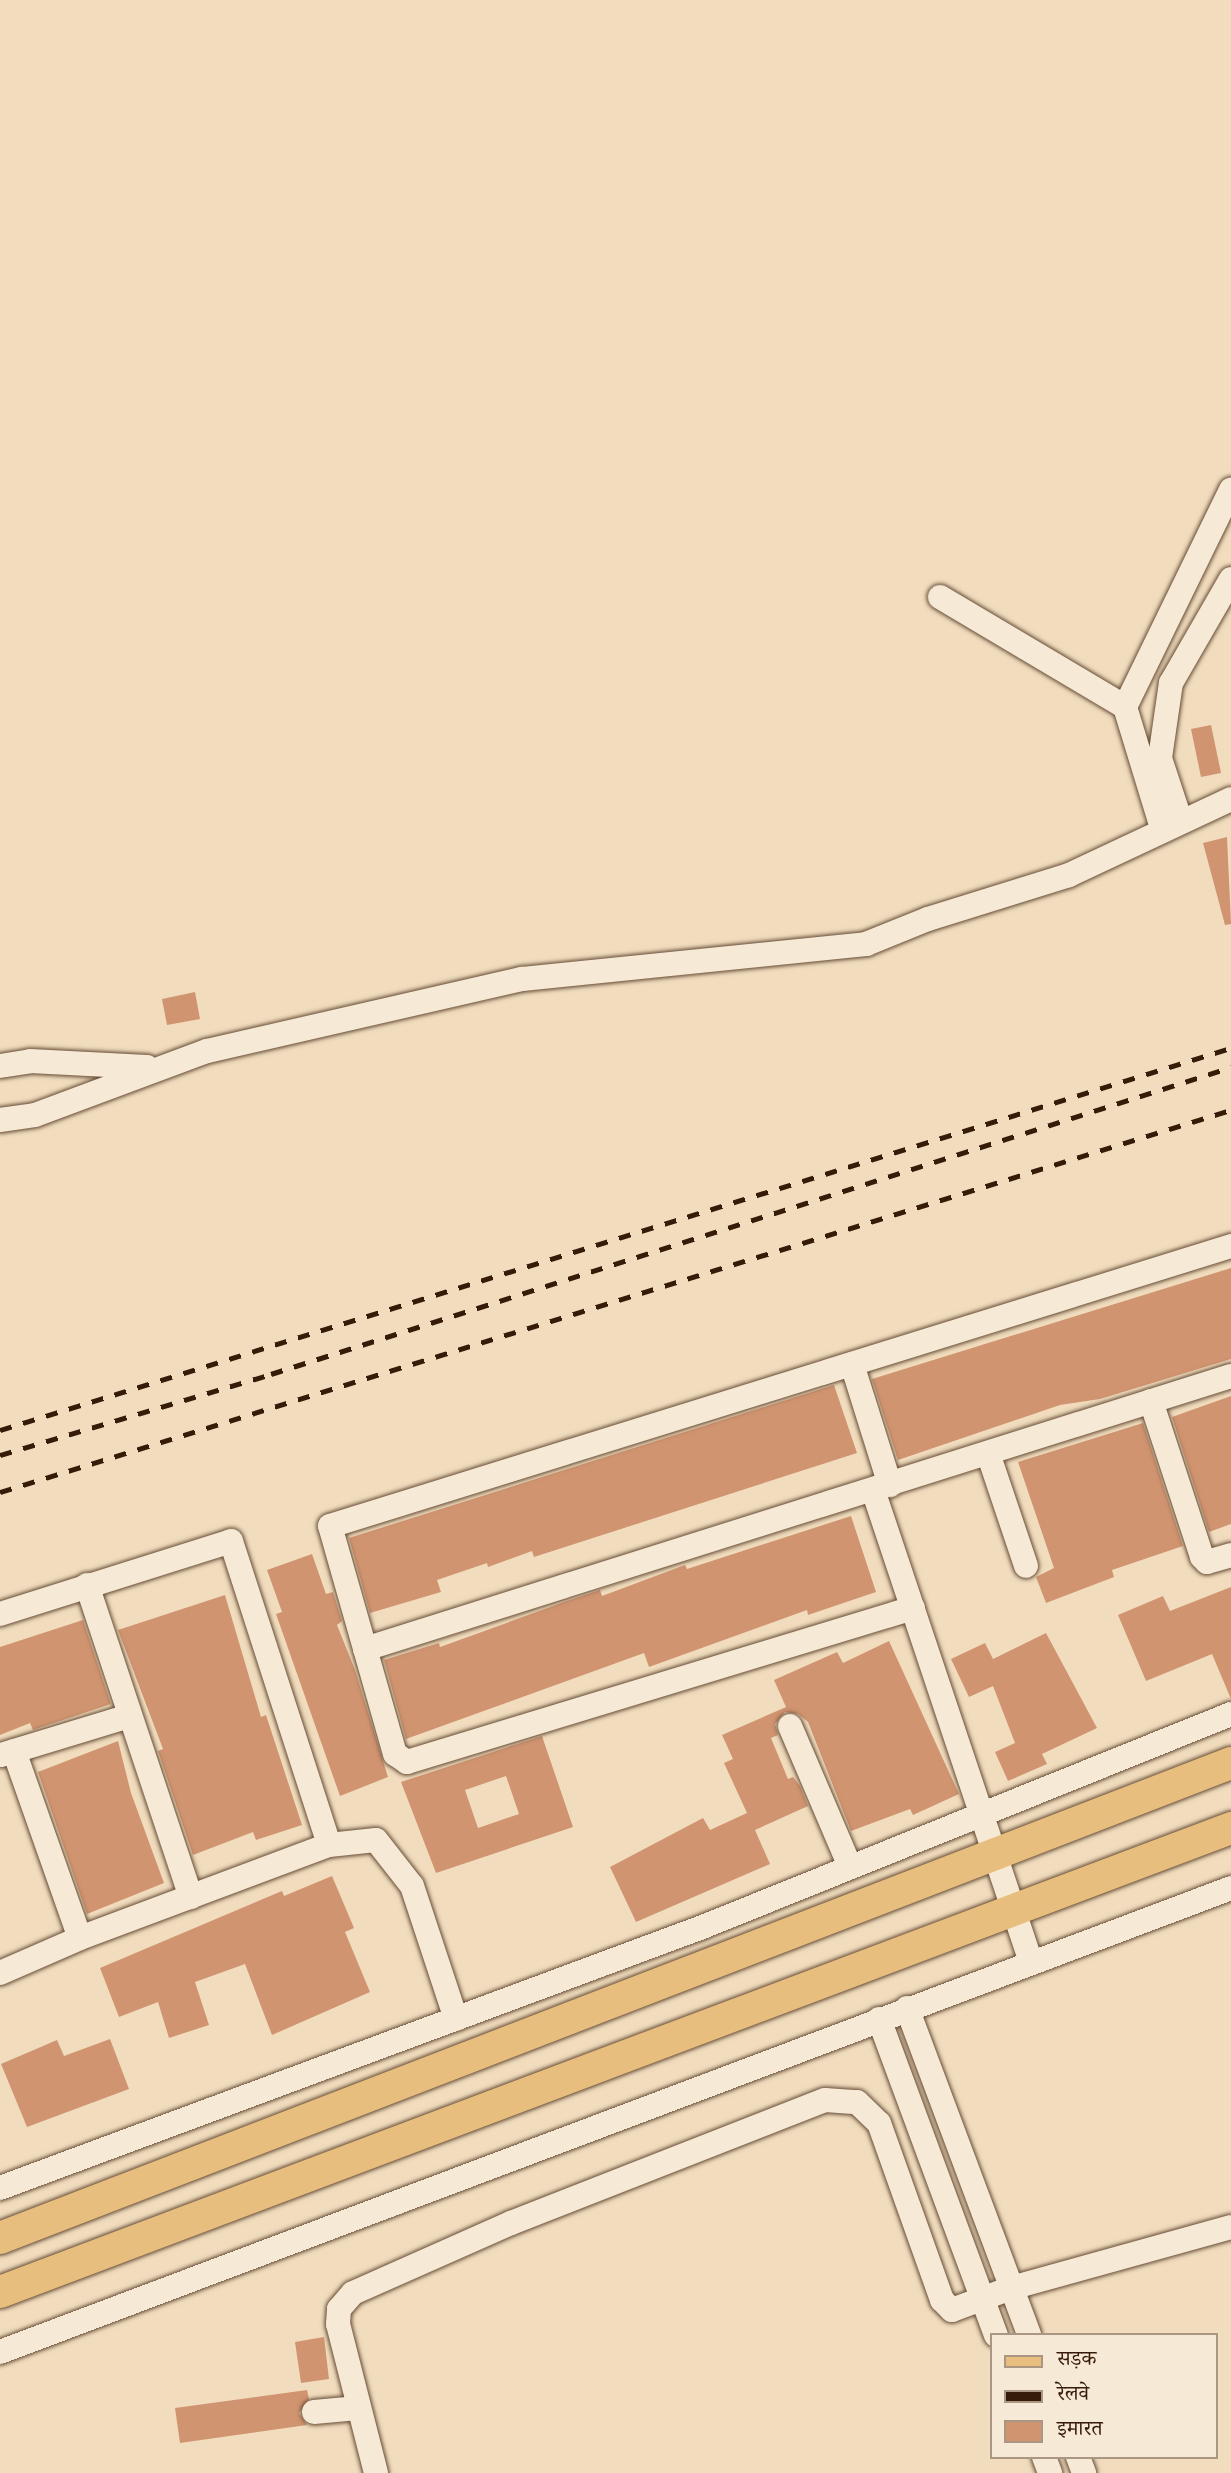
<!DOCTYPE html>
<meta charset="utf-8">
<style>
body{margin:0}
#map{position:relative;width:1231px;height:2473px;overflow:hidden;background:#f1ddbe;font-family:"Old Standard TT","Noto Serif Devanagari",serif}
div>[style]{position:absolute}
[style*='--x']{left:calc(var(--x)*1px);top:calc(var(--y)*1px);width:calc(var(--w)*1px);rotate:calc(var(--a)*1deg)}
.building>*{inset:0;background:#d19470}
.roads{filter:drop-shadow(0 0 2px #664c36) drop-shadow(0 0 2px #664c36)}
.minor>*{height:24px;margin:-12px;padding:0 12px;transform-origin:12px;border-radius:12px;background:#f6e9d5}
.major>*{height:32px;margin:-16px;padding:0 16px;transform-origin:16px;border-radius:16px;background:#e8be7f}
.rail>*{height:5px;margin-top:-2.5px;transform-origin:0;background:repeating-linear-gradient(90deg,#371b09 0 12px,transparent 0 24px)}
span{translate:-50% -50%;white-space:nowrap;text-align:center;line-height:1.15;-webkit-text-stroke:5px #f6e9d5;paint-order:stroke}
.legend{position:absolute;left:990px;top:2333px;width:228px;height:126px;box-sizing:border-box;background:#f6e9d5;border:2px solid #aa9783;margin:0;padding:9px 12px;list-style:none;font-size:21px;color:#371b09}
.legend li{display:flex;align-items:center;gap:14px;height:35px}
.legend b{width:35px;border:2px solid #aa9783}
</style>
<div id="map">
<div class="building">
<i style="clip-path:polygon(1211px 725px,1221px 773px,1201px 777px,1191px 729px)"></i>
<i style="clip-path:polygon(1227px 837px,1231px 924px,1225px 925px,1203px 843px)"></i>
<i style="clip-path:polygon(195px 992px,200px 1019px,167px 1025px,162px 999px)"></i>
<i style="clip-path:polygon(1231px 1268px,1231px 1359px,1100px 1399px,1060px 1405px,898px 1460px,872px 1379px)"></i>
<i style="clip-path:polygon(834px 1385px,857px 1453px,534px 1557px,532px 1551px,488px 1567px,487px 1563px,437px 1580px,441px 1592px,370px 1613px,349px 1538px)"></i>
<i style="clip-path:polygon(1231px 1396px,1231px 1524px,1209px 1532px,1172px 1417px)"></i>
<i style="clip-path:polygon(1143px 1423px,1183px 1546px,1112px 1570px,1114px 1577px,1046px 1603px,1036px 1577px,1054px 1568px,1018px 1462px)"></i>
<i style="clip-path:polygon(851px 1516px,876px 1592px,808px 1615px,807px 1610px,649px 1667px,644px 1653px,406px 1739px,384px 1660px,439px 1643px,440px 1647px,567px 1601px,600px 1590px,602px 1596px,685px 1565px,687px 1569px)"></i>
<i style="clip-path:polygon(312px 1554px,326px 1594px,333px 1592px,342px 1621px,337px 1625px,355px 1670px,388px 1777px,340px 1796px,276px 1614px,282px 1612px,267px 1570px)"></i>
<i style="clip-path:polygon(1231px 1587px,1231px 1699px,1212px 1654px,1146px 1681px,1118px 1615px,1163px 1596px,1170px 1611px)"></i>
<i style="clip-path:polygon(225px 1595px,261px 1717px,266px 1715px,302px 1825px,256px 1840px,253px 1832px,193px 1855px,158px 1751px,163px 1749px,118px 1630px)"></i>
<i style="clip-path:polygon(83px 1620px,111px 1704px,33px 1730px,30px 1723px,0 1735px,0 1647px)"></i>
<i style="clip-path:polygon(1046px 1633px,1097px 1728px,1042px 1754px,1047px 1764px,1008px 1781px,995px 1752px,1015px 1743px,993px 1686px,969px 1697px,951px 1659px,985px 1643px,993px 1659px)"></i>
<i style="clip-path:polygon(889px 1641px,959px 1794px,913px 1815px,910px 1809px,851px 1831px,808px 1722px,798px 1714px,785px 1712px,775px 1724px,778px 1735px,771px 1738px,788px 1779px,793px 1777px,800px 1786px,808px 1806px,755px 1830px,770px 1864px,636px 1922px,610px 1867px,703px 1818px,710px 1830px,747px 1813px,724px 1763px,733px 1759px,722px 1735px,786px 1707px,774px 1680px,837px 1652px,843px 1663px)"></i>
<i style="clip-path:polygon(evenodd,542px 1736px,573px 1827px,436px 1873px,401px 1782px,542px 1736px,506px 1776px,519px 1814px,478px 1828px,465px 1790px,506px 1776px)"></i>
<i style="clip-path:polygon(118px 1741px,131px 1793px,164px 1883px,87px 1914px,38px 1772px)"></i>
<i style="clip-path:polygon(332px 1876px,354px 1928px,345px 1932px,370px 1992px,272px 2035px,245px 1964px,195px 1982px,209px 2025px,169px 2038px,158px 2002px,119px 2017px,100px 1968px,282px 1891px,284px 1896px)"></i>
<i style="clip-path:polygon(110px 2039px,129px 2089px,27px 2127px,1px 2064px,57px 2040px,64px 2056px)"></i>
<i style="clip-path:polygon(324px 2337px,329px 2379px,301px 2383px,295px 2342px)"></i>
<i style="clip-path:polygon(307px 2390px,309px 2399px,299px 2413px,307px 2425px,180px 2443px,175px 2408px)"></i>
</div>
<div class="roads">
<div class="minor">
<i style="--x:940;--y:597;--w:215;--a:30.7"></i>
<i style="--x:1125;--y:707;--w:127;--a:73"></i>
<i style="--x:1125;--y:707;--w:242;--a:-64"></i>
<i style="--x:1180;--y:819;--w:64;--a:-108.2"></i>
<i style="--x:1160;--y:758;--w:76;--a:-81.7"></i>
<i style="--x:1171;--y:683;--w:120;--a:-60"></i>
<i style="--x:0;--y:1066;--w:30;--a:-9"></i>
<i style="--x:30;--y:1061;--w:117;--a:2.9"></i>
<i style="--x:0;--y:1120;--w:35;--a:-8"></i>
<i style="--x:35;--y:1115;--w:184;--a:-20.4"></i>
<i style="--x:207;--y:1051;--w:323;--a:-12.9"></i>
<i style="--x:522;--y:979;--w:346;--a:-5.8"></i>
<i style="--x:866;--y:944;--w:67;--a:-22"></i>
<i style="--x:928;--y:919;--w:148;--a:-17.3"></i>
<i style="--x:1069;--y:875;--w:179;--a:-25.1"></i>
<i style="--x:852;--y:1364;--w:127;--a:72.6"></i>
<i style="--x:1151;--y:1401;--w:164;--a:71.9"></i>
<i style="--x:1202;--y:1557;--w:7;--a:45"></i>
<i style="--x:1207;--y:1562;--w:25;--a:-16"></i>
<i style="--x:988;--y:1453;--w:119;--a:71.4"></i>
<i style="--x:873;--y:1490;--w:497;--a:71.5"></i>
<i style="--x:87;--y:1585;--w:329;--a:71.6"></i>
<i style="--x:913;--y:1608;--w:529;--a:163.07"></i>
<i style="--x:407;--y:1762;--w:14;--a:-146"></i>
<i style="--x:395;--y:1754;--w:237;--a:-105.9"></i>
<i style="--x:330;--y:1526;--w:944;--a:-17.26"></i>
<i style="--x:0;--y:1614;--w:242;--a:-17.5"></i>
<i style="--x:231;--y:1541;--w:319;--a:72.1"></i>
<i style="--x:365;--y:1649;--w:908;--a:-17.5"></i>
<i style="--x:790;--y:1726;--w:153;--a:66.9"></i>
<i style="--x:14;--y:1751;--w:198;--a:70.6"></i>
<i style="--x:1;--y:1755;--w:134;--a:-16.9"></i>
<i style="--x:0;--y:1973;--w:87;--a:-23.6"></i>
<i style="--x:80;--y:1938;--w:266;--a:-20.5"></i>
<i style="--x:329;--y:1845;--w:47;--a:-6.1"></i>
<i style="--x:376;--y:1840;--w:58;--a:52"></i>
<i style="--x:412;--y:1886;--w:140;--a:71.7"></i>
<i style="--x:907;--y:2008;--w:349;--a:69.5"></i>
<i style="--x:879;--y:2019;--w:337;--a:69.7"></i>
<i style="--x:0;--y:2188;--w:747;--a:-20.38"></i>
<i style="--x:700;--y:1928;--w:573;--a:-21.95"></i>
<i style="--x:0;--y:2352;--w:1316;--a:-20.65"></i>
<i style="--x:314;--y:2412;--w:44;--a:-5.2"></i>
<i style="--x:1044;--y:2457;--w:17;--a:69"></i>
<i style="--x:1078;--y:2457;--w:17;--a:69"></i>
<i style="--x:376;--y:2473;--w:154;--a:-104.3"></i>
<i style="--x:338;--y:2324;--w:15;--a:-86"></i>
<i style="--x:339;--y:2309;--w:21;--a:-49"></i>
<i style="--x:353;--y:2293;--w:173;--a:-23.9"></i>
<i style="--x:511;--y:2223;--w:337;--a:-21.4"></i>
<i style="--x:825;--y:2100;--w:32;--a:4"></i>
<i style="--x:857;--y:2102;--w:30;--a:44"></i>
<i style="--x:879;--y:2123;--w:188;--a:70.4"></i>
<i style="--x:942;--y:2300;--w:14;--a:45"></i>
<i style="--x:952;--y:2310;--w:63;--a:-20.4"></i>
<i style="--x:1011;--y:2288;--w:228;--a:-15.5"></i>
</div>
<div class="major">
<i style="--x:0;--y:2238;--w:1319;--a:-21.1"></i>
<i style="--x:0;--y:2292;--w:1316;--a:-20.65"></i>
</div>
</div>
<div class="rail">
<i style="--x:0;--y:1430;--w:1289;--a:-17.24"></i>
<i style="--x:0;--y:1455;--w:283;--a:-16.6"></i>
<i style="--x:271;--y:1374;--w:1008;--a:-17.73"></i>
<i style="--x:0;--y:1492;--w:1289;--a:-17.24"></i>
</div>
<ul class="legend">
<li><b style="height:9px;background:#e8be7f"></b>सड़क</li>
<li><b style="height:9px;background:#371b09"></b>रेलवे</li>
<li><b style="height:19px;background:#d19470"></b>इमारत</li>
</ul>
</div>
